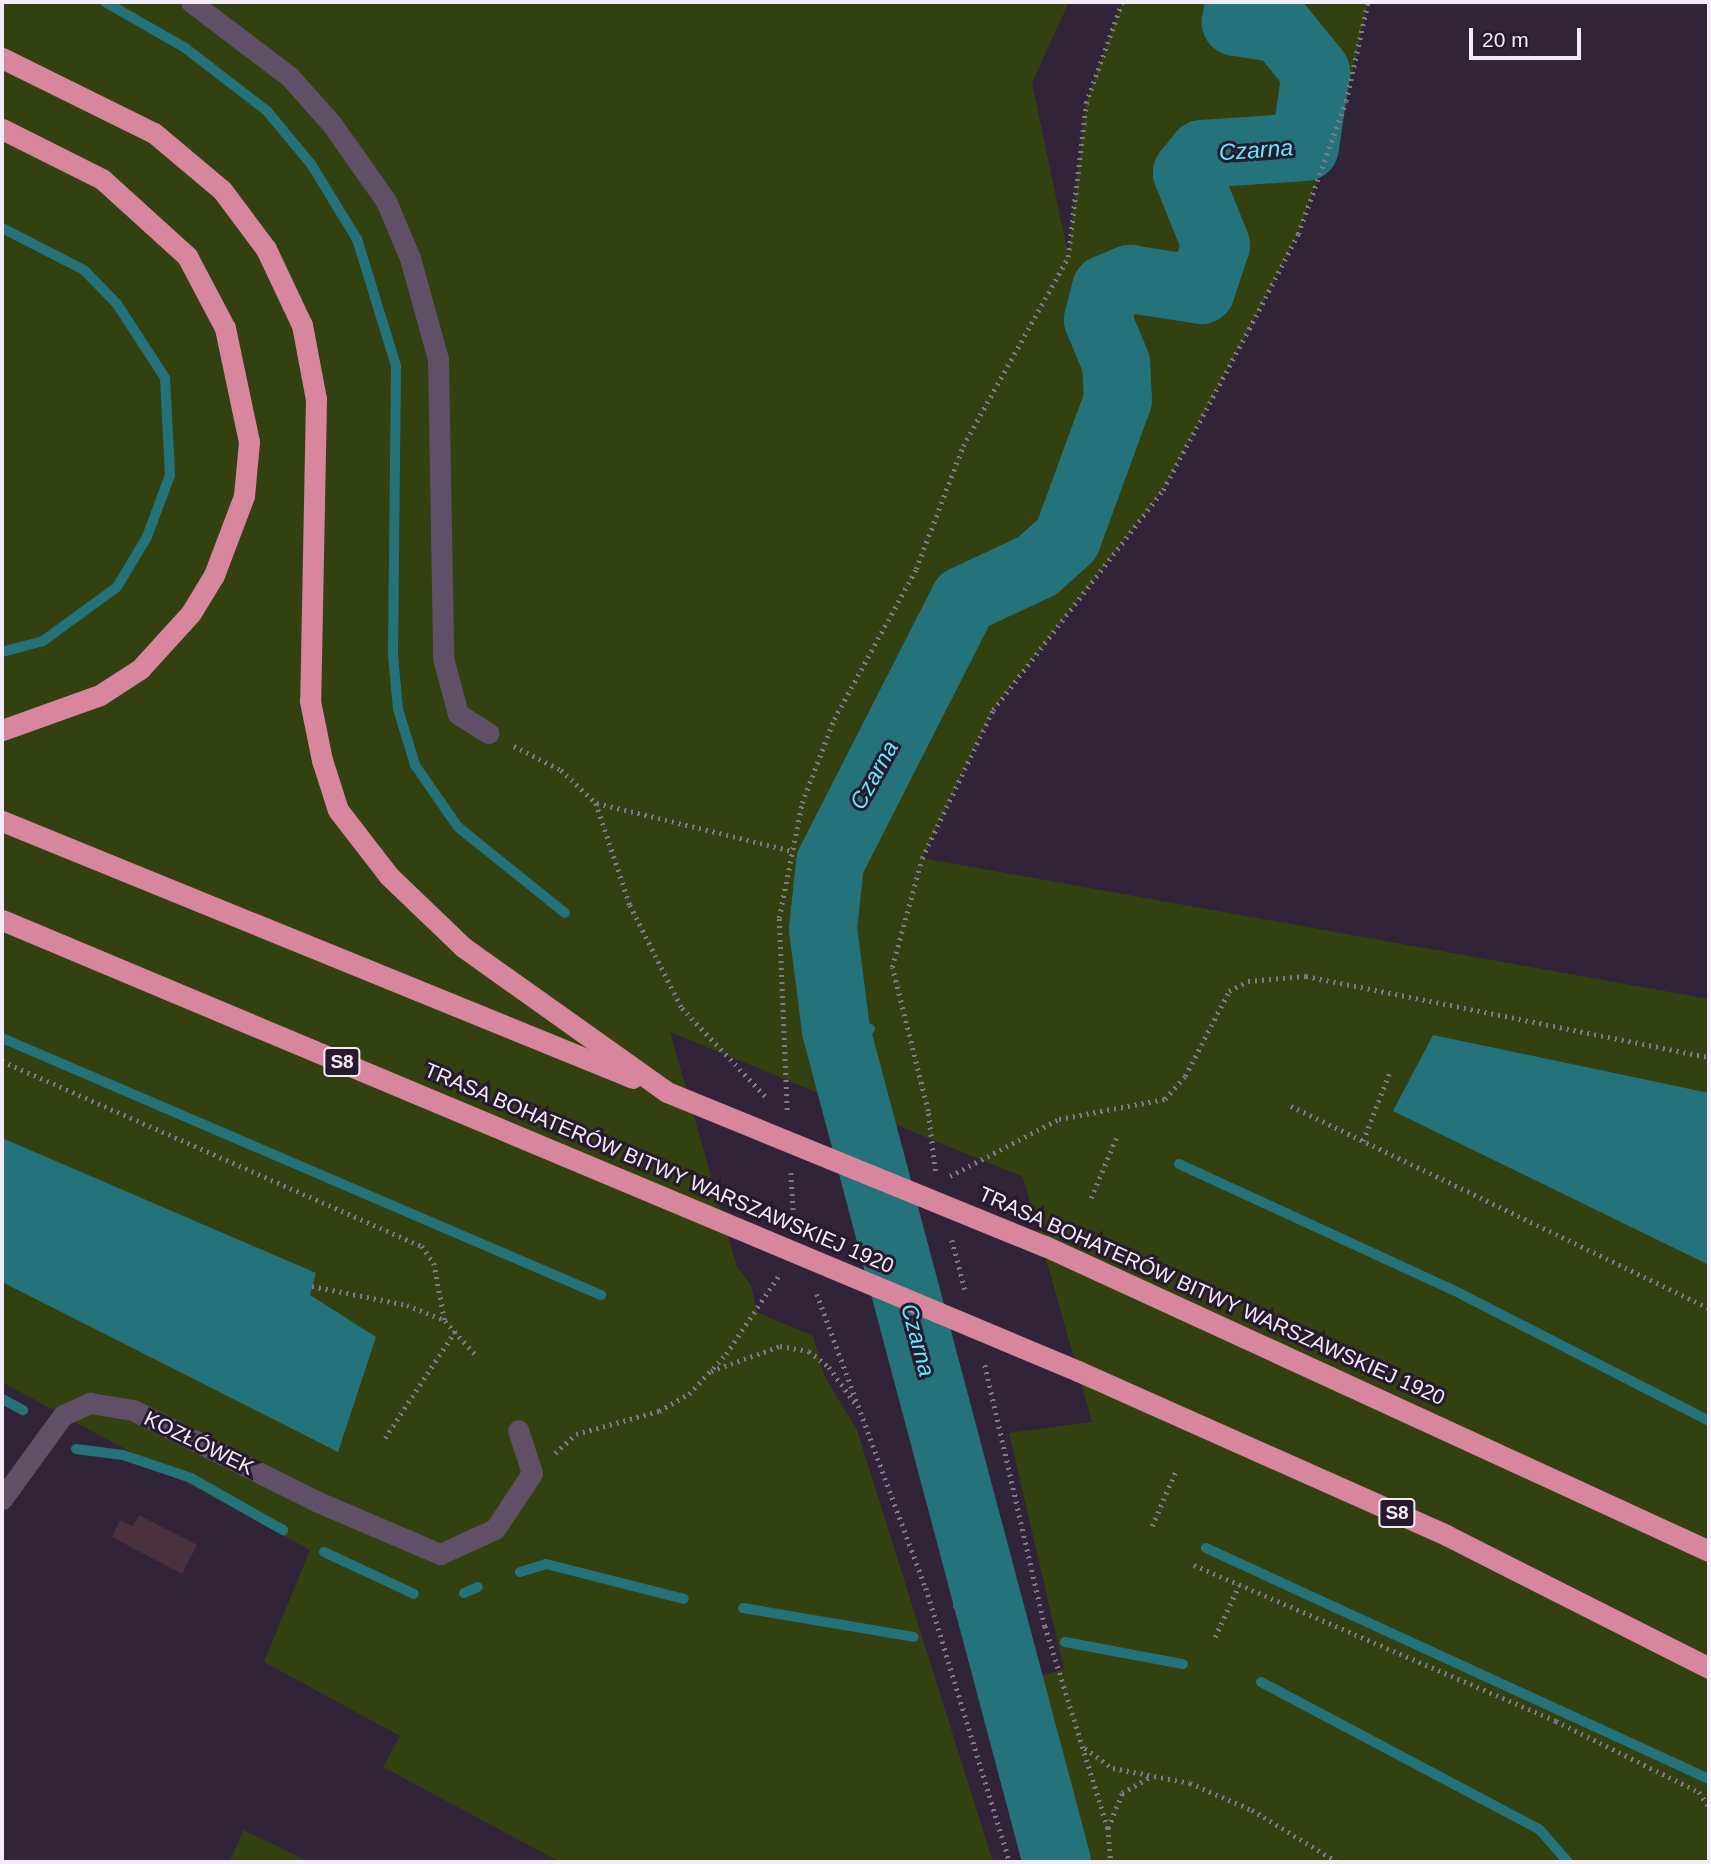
<!DOCTYPE html>
<meta charset="utf-8">
<style>
body{margin:0}
#map{position:relative;width:1711px;height:1864px;overflow:hidden;background:#312338;font-family:Helvetica,sans-serif}
div>[style]{position:absolute}
[style*='--x']{left:calc(var(--x)*1px);top:calc(var(--y)*1px);width:calc(var(--w)*1px);rotate:calc(var(--a)*1deg)}
.green>*{inset:0;background:#334110}
.water>*{inset:0;background:#24737b}
.stream>*{height:10px;margin:-5px;padding:0 5px;transform-origin:5px;border-radius:5px;background:#24737b}
.river>*{height:68px;margin:-34px;padding:0 34px;transform-origin:34px;border-radius:34px;background:#24737b}
.building>*{inset:0;background:#4b313d}
.path>*{height:4.5px;margin-top:-2.25px;transform-origin:0;background:repeating-linear-gradient(90deg,#83778a 0 2px,transparent 0 7px)}
.minor>*{height:21px;margin:-10.5px;padding:0 10.5px;transform-origin:10.5px;border-radius:10.5px;background:#5f5068}
.highway>*{height:21px;margin:-10.5px;padding:0 10.5px;transform-origin:10.5px;border-radius:10.5px;background:#d8869d}
span{translate:-50% -50%;white-space:nowrap;text-align:center;line-height:1.15;-webkit-text-stroke:6px #271a2e;paint-order:stroke}
.shield-label span{padding:2px 5px;background:#271a2e;border:2px solid;border-radius:5px;-webkit-text-stroke-width:0}
.shield-label{font-size:19px;color:#f4ebf9;font-weight:700}
.street-label{font-size:21px;color:#f4ebf9}
.water-label{font-size:23px;color:#5ceefe;font-style:italic}
.frame{position:absolute;inset:0;border:4px solid #f4ebf9;pointer-events:none}
.scale{position:absolute;left:1469px;top:28px;width:112px;height:32px;box-sizing:border-box;border:4px solid #f4ebf9;border-top:0;padding-left:9px;font-size:21px;line-height:24px;white-space:nowrap;color:#f4ebf9;-webkit-text-stroke:5px #271a2e;paint-order:stroke}
</style>
<div id="map">
<div class="green">
<i style="clip-path:polygon(2px 2px,1069px 2px,1032px 83px,1068px 254px,1086px 103px,1122px 2px,1368px 2px,1346px 101px,1298px 234px,1249px 329px,1163px 490px,993px 710px,922px 858px,1709px 999px,1709px 1862px,1084px 1862px,1035px 1678px,1064px 1669px,1009px 1433px,1092px 1422px,1023px 1177px,670px 1032px,737px 1267px,751px 1285px,757px 1312px,813px 1336px,824px 1375px,857px 1430px,993px 1862px,560px 1862px,383px 1767px,400px 1736px,264px 1662px,310px 1550px,2px 1382px)"></i>
<i style="clip-path:polygon(244px 1830px,309px 1862px,229px 1862px)"></i>
</div>
<div class="water">
<i style="clip-path:polygon(1433px 1035px,1709px 1093px,1709px 1265px,1393px 1111px)"></i>
<i style="clip-path:polygon(2px 1138px,316px 1273px,310px 1295px,376px 1337px,338px 1452px,2px 1282px)"></i>
</div>
<div class="stream">
<i style="--x:105;--y:2;--w:91;--a:29.7"></i>
<i style="--x:184;--y:47;--w:105;--a:37.6"></i>
<i style="--x:267;--y:111;--w:69;--a:50.3"></i>
<i style="--x:311;--y:164;--w:88;--a:58.5"></i>
<i style="--x:357;--y:239;--w:133;--a:72.9"></i>
<i style="--x:396;--y:366;--w:290;--a:90.6"></i>
<i style="--x:393;--y:656;--w:53;--a:84.6"></i>
<i style="--x:398;--y:709;--w:59;--a:73.1"></i>
<i style="--x:415;--y:765;--w:75;--a:55.3"></i>
<i style="--x:458;--y:827;--w:137;--a:38.8"></i>
<i style="--x:2;--y:228;--w:92;--a:27.1"></i>
<i style="--x:84;--y:270;--w:47;--a:45.9"></i>
<i style="--x:117;--y:304;--w:88;--a:57"></i>
<i style="--x:165;--y:378;--w:97;--a:87"></i>
<i style="--x:170;--y:475;--w:66;--a:110.4"></i>
<i style="--x:147;--y:537;--w:58;--a:121"></i>
<i style="--x:117;--y:587;--w:92;--a:143.9"></i>
<i style="--x:43;--y:641;--w:42;--a:165"></i>
<i style="--x:806;--y:920;--w:19;--a:28"></i>
<i style="--x:836;--y:1030;--w:34;--a:-2"></i>
<i style="--x:2;--y:1038;--w:652;--a:23.22"></i>
<i style="--x:1179;--y:1164;--w:311;--a:24.7"></i>
<i style="--x:1461;--y:1294;--w:279;--a:27.1"></i>
<i style="--x:2;--y:1399;--w:24;--a:28"></i>
<i style="--x:76;--y:1449;--w:47;--a:7.3"></i>
<i style="--x:123;--y:1455;--w:72;--a:18.7"></i>
<i style="--x:191;--y:1478;--w:106;--a:29.5"></i>
<i style="--x:1206;--y:1548;--w:554;--a:24.67"></i>
<i style="--x:324;--y:1552;--w:99;--a:25"></i>
<i style="--x:520;--y:1572;--w:27;--a:-17"></i>
<i style="--x:546;--y:1564;--w:142;--a:14.2"></i>
<i style="--x:464;--y:1593;--w:15;--a:-23"></i>
<i style="--x:958;--y:1606;--w:77;--a:35.5"></i>
<i style="--x:743;--y:1608;--w:173;--a:9.6"></i>
<i style="--x:1065;--y:1642;--w:120;--a:10.6"></i>
<i style="--x:1261;--y:1682;--w:314;--a:27.9"></i>
<i style="--x:1539;--y:1829;--w:44;--a:48.7"></i>
</div>
<div class="river">
<i style="--x:1057;--y:1862;--w:861;--a:-104.88"></i>
<i style="--x:836;--y:1030;--w:102;--a:-97.3"></i>
<i style="--x:823;--y:929;--w:66;--a:-83.9"></i>
<i style="--x:830;--y:863;--w:295;--a:-63"></i>
<i style="--x:964;--y:600;--w:81;--a:-25"></i>
<i style="--x:1037;--y:566;--w:40;--a:-42"></i>
<i style="--x:1067;--y:539;--w:148;--a:-69.9"></i>
<i style="--x:1118;--y:400;--w:37;--a:-93"></i>
<i style="--x:1116;--y:363;--w:47;--a:-112.7"></i>
<i style="--x:1098;--y:320;--w:32;--a:-76"></i>
<i style="--x:1106;--y:289;--w:26;--a:-23"></i>
<i style="--x:1130;--y:279;--w:72;--a:8.8"></i>
<i style="--x:1201;--y:290;--w:47;--a:-71.6"></i>
<i style="--x:1216;--y:245;--w:78;--a:-111.9"></i>
<i style="--x:1187;--y:173;--w:24;--a:-52"></i>
<i style="--x:1202;--y:154;--w:103;--a:-3.9"></i>
<i style="--x:1305;--y:147;--w:76;--a:-81.7"></i>
<i style="--x:1316;--y:72;--w:55;--a:-129.1"></i>
<i style="--x:1281;--y:29;--w:46;--a:-171.2"></i>
<i style="--x:1236;--y:22;--w:20;--a:-81"></i>
</div>
<div class="building">
<i style="clip-path:polygon(139px 1515px,197px 1545px,182px 1574px,112px 1537px,120px 1520px,133px 1526px)"></i>
</div>
<div class="path">
<i style="--x:514;--y:746;--w:53;--a:27.1"></i>
<i style="--x:561;--y:770;--w:48;--a:43.3"></i>
<i style="--x:596;--y:803;--w:108;--a:71.6"></i>
<i style="--x:630;--y:905;--w:115;--a:63.2"></i>
<i style="--x:682;--y:1008;--w:125;--a:46.6"></i>
<i style="--x:597;--y:803;--w:198;--a:13.8"></i>
<i style="--x:2;--y:1061;--w:459;--a:23.8"></i>
<i style="--x:422;--y:1246;--w:21;--a:55"></i>
<i style="--x:434;--y:1263;--w:59;--a:79.3"></i>
<i style="--x:445;--y:1321;--w:45;--a:47.7"></i>
<i style="--x:1291;--y:1106;--w:464;--a:25.8"></i>
<i style="--x:787;--y:1110;--w:192;--a:-92.4"></i>
<i style="--x:779;--y:918;--w:117;--a:-78.7"></i>
<i style="--x:802;--y:803;--w:90;--a:-69.1"></i>
<i style="--x:834;--y:719;--w:171;--a:-61.3"></i>
<i style="--x:916;--y:569;--w:132;--a:-69.1"></i>
<i style="--x:963;--y:446;--w:216;--a:-60.9"></i>
<i style="--x:1068;--y:257;--w:155;--a:-83.3"></i>
<i style="--x:1086;--y:103;--w:107;--a:-70.4"></i>
<i style="--x:1363;--y:1141;--w:75;--a:-68.9"></i>
<i style="--x:935;--y:1171;--w:60;--a:-96.7"></i>
<i style="--x:928;--y:1111;--w:148;--a:-104"></i>
<i style="--x:892;--y:967;--w:113;--a:-74.6"></i>
<i style="--x:922;--y:858;--w:164;--a:-64.4"></i>
<i style="--x:993;--y:710;--w:278;--a:-52.3"></i>
<i style="--x:1163;--y:490;--w:183;--a:-61.9"></i>
<i style="--x:1249;--y:329;--w:107;--a:-62.7"></i>
<i style="--x:1298;--y:234;--w:141;--a:-70.2"></i>
<i style="--x:1346;--y:101;--w:101;--a:-77.5"></i>
<i style="--x:791;--y:1173;--w:47;--a:86.3"></i>
<i style="--x:950;--y:1176;--w:123;--a:-27.6"></i>
<i style="--x:1059;--y:1119;--w:108;--a:-10.7"></i>
<i style="--x:1165;--y:1099;--w:30;--a:-49"></i>
<i style="--x:1185;--y:1076;--w:96;--a:-62.6"></i>
<i style="--x:1229;--y:991;--w:21;--a:-28"></i>
<i style="--x:1248;--y:981;--w:58;--a:-4.9"></i>
<i style="--x:1306;--y:976;--w:411;--a:11.4"></i>
<i style="--x:1091;--y:1198;--w:65;--a:-67.4"></i>
<i style="--x:952;--y:1240;--w:55;--a:75.2"></i>
<i style="--x:312;--y:1286;--w:97;--a:11.3"></i>
<i style="--x:407;--y:1305;--w:40;--a:22"></i>
<i style="--x:817;--y:1294;--w:314;--a:69.7"></i>
<i style="--x:926;--y:1588;--w:287;--a:73"></i>
<i style="--x:985;--y:1365;--w:268;--a:77.1"></i>
<i style="--x:1045;--y:1626;--w:212;--a:72.7"></i>
<i style="--x:1108;--y:1828;--w:34;--a:85"></i>
<i style="--x:711;--y:1371;--w:73;--a:-19.9"></i>
<i style="--x:780;--y:1346;--w:29;--a:10"></i>
<i style="--x:809;--y:1351;--w:26;--a:39"></i>
<i style="--x:829;--y:1367;--w:48;--a:54.3"></i>
<i style="--x:385;--y:1438;--w:128;--a:-56.8"></i>
<i style="--x:555;--y:1453;--w:28;--a:-42"></i>
<i style="--x:576;--y:1434;--w:86;--a:-15.5"></i>
<i style="--x:659;--y:1411;--w:34;--a:-30"></i>
<i style="--x:689;--y:1394;--w:54;--a:-47.2"></i>
<i style="--x:726;--y:1354;--w:95;--a:-56.1"></i>
<i style="--x:1152;--y:1526;--w:63;--a:-66.7"></i>
<i style="--x:1194;--y:1565;--w:394;--a:23.3"></i>
<i style="--x:1556;--y:1721;--w:160;--a:26.4"></i>
<i style="--x:1699;--y:1792;--w:18;--a:56"></i>
<i style="--x:1215;--y:1637;--w:57;--a:-65.2"></i>
<i style="--x:1085;--y:1748;--w:34;--a:36"></i>
<i style="--x:1113;--y:1768;--w:78;--a:11"></i>
<i style="--x:1190;--y:1783;--w:68;--a:23.5"></i>
<i style="--x:1252;--y:1810;--w:100;--a:31.2"></i>
<i style="--x:1108;--y:1828;--w:38;--a:-68"></i>
<i style="--x:1122;--y:1793;--w:34;--a:-30"></i>
</div>
<div class="minor">
<i style="--x:191;--y:2;--w:123;--a:37.1"></i>
<i style="--x:289;--y:76;--w:63;--a:48.2"></i>
<i style="--x:331;--y:123;--w:95;--a:54.8"></i>
<i style="--x:386;--y:201;--w:62;--a:67.2"></i>
<i style="--x:410;--y:258;--w:105;--a:74.5"></i>
<i style="--x:438;--y:359;--w:299;--a:89"></i>
<i style="--x:443;--y:658;--w:58;--a:75"></i>
<i style="--x:458;--y:714;--w:36;--a:32"></i>
<i style="--x:2;--y:1499;--w:104;--a:-54"></i>
<i style="--x:63;--y:1415;--w:30;--a:-24"></i>
<i style="--x:90;--y:1403;--w:44;--a:9.2"></i>
<i style="--x:133;--y:1410;--w:207;--a:26.4"></i>
<i style="--x:318;--y:1502;--w:133;--a:23.1"></i>
<i style="--x:440;--y:1554;--w:60;--a:-24.4"></i>
<i style="--x:495;--y:1529;--w:67;--a:-56.5"></i>
<i style="--x:532;--y:1473;--w:45;--a:-108"></i>
</div>
<div class="highway">
<i style="--x:2;--y:58;--w:169;--a:26.3"></i>
<i style="--x:154;--y:133;--w:89;--a:40"></i>
<i style="--x:222;--y:190;--w:74;--a:53.3"></i>
<i style="--x:266;--y:249;--w:84;--a:64.7"></i>
<i style="--x:302;--y:325;--w:75;--a:79.3"></i>
<i style="--x:316;--y:399;--w:302;--a:91.1"></i>
<i style="--x:310;--y:701;--w:60;--a:78.5"></i>
<i style="--x:322;--y:760;--w:52;--a:72.3"></i>
<i style="--x:338;--y:810;--w:83;--a:52.3"></i>
<i style="--x:389;--y:876;--w:103;--a:43.8"></i>
<i style="--x:463;--y:947;--w:250;--a:35.4"></i>
<i style="--x:667;--y:1092;--w:408;--a:22.2"></i>
<i style="--x:1045;--y:1246;--w:731;--a:24.67"></i>
<i style="--x:2;--y:129;--w:112;--a:26.6"></i>
<i style="--x:102;--y:179;--w:115;--a:42.2"></i>
<i style="--x:187;--y:256;--w:81;--a:62.2"></i>
<i style="--x:225;--y:328;--w:116;--a:78.1"></i>
<i style="--x:249;--y:442;--w:54;--a:95.3"></i>
<i style="--x:244;--y:496;--w:85;--a:110.8"></i>
<i style="--x:214;--y:575;--w:44;--a:121.2"></i>
<i style="--x:191;--y:613;--w:76;--a:132.3"></i>
<i style="--x:140;--y:669;--w:48;--a:147"></i>
<i style="--x:100;--y:695;--w:104;--a:160.3"></i>
<i style="--x:2;--y:821;--w:681;--a:22.16"></i>
<i style="--x:2;--y:920;--w:1167;--a:22.74"></i>
<i style="--x:1078;--y:1371;--w:403;--a:24"></i>
<i style="--x:1446;--y:1535;--w:295;--a:26.8"></i>
</div>
<div class="shield-label">
<span style="left:342px;top:1062px">S8</span>
<span style="left:1397px;top:1513px">S8</span>
</div>
<div class="street-label">
<span style="left:659px;top:1168px;rotate:23deg">TRASA BOHATERÓW BITWY WARSZAWSKIEJ 1920</span>
<span style="left:1212px;top:1296px;rotate:24deg">TRASA BOHATERÓW BITWY WARSZAWSKIEJ 1920</span>
<span style="left:199px;top:1443px;rotate:26deg">KOZŁÓWEK</span>
</div>
<div class="water-label">
<span style="left:1256px;top:150px;rotate:-4deg">Czarna</span>
<span style="left:874px;top:775px;rotate:-61deg">Czarna</span>
<span style="left:918px;top:1340px;rotate:75deg">Czarna</span>
</div>
<div class="frame"></div>
<div class="scale">20 m</div>
</div>
